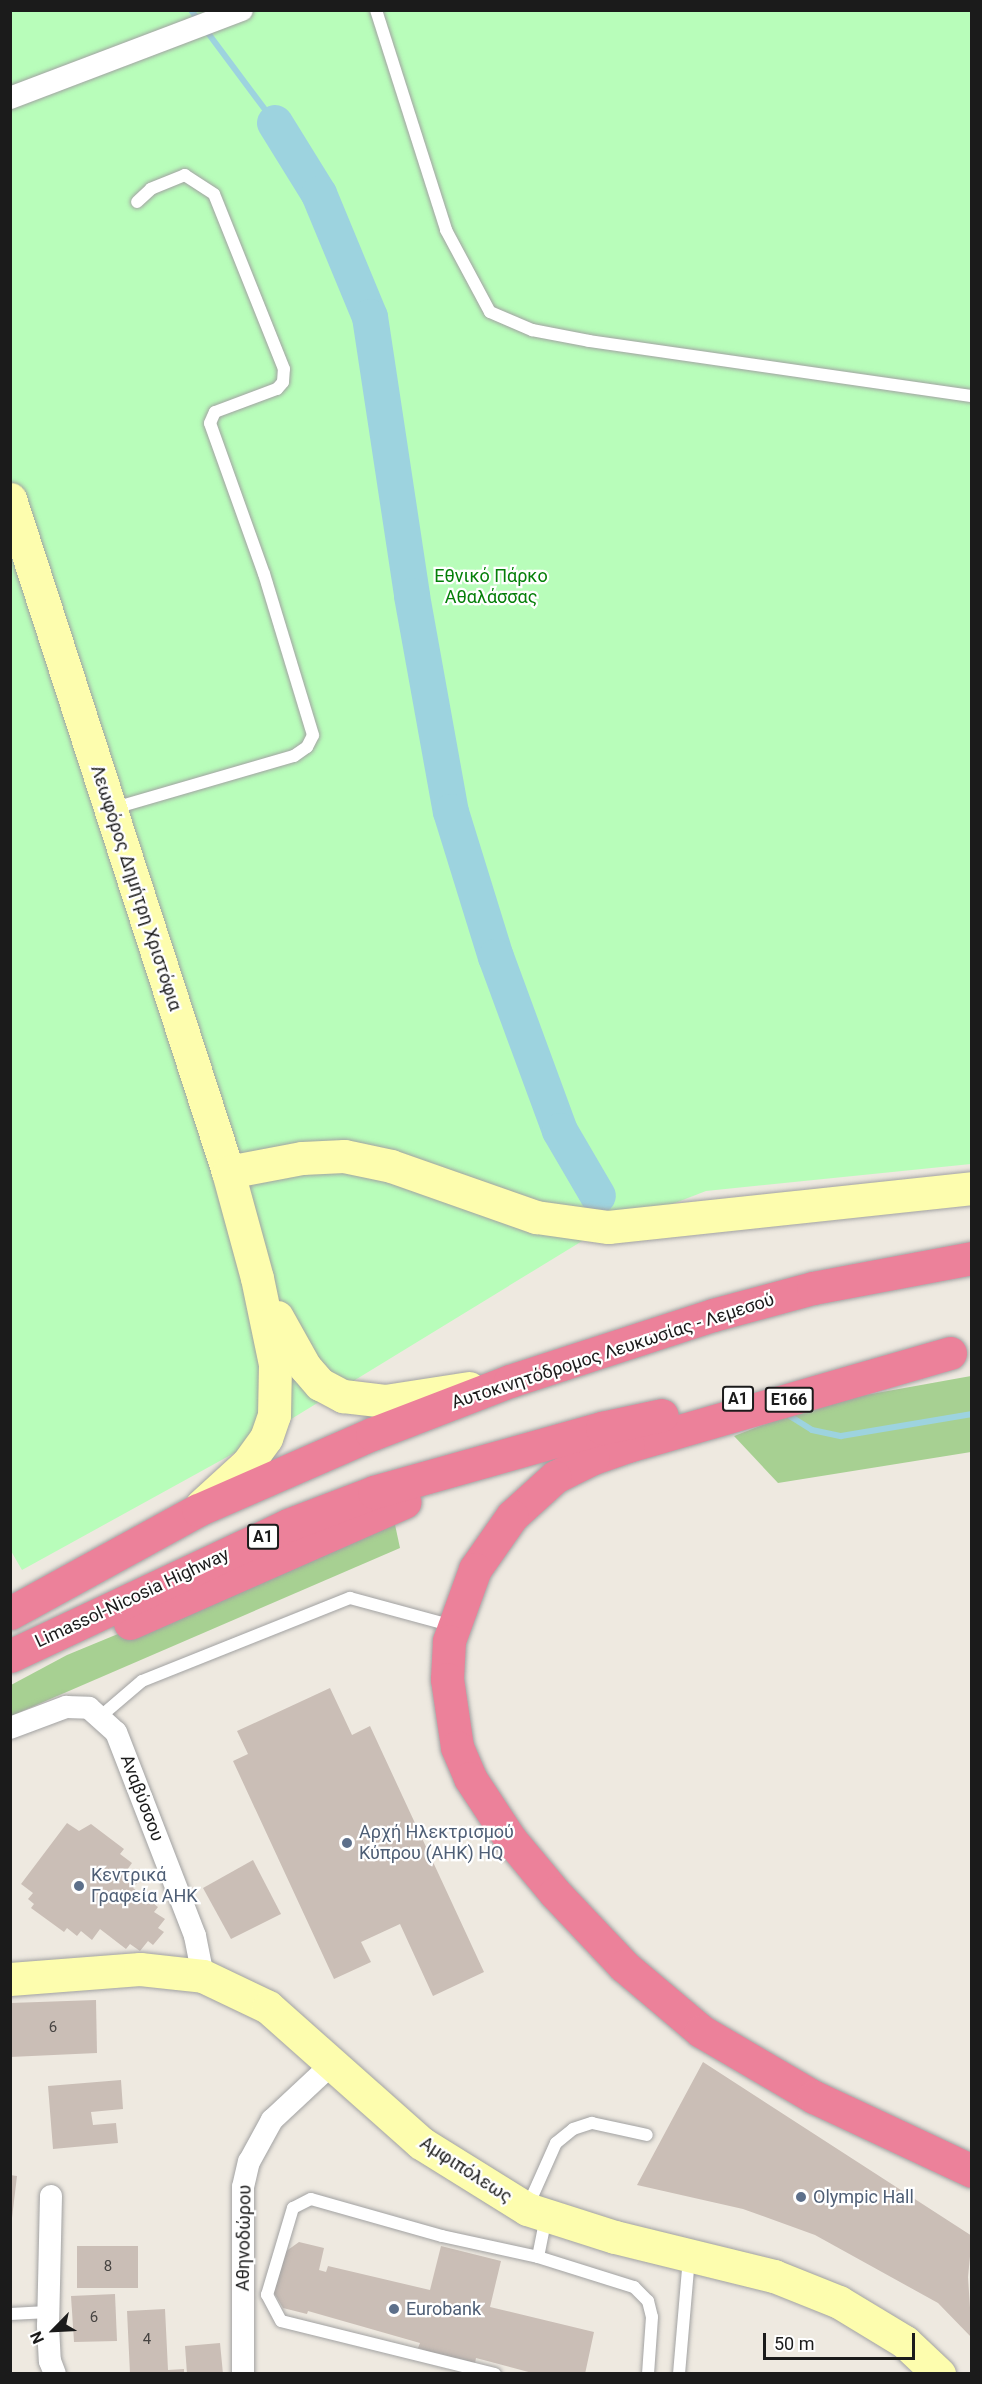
<!DOCTYPE html>
<meta charset="utf-8">
<style>
body{margin:0}
#map{position:relative;width:982px;height:2384px;overflow:hidden;background:#eee9e0;font-family:Roboto,sans-serif}
div>[style]{position:absolute}
[style*='--x']{left:calc(var(--x)*1px);top:calc(var(--y)*1px);width:calc(var(--w)*1px);rotate:calc(var(--a)*1deg)}
.forest>*{inset:0;background:#a7d092}
.park>*{inset:0;background:#b8fdba}
.stream>*{height:6px;margin:-3px;padding:0 3px;transform-origin:3px;border-radius:3px;background:#9dd3df}
.river>*{height:36px;margin:-18px;padding:0 18px;transform-origin:18px;border-radius:18px;background:#9dd3df}
.building>*{inset:0;background:#cabeb6}
.roads{filter:drop-shadow(0 0 2px #a2a2a2) drop-shadow(0 0 2px #a2a2a2)}
.lane>*{height:12px;margin:-6px;padding:0 6px;transform-origin:6px;border-radius:6px;background:#fff}
.street>*{height:22px;margin:-11px;padding:0 11px;transform-origin:11px;border-radius:11px;background:#fff}
.secondary>*{height:33px;margin:-16.5px;padding:0 16.5px;transform-origin:16.5px;border-radius:16.5px;background:#fdfdae}
.highway>*{height:33px;margin:-16.5px;padding:0 16.5px;transform-origin:16.5px;border-radius:16.5px;background:#ec819a}
.dots>*{width:16px;height:16px;translate:-50% -50%;box-sizing:border-box;border:3px solid #fff;border-radius:50%}
span{translate:-50% -50%;white-space:nowrap;text-align:center;line-height:1.15;-webkit-text-stroke:4.5px #fff;paint-order:stroke}
.number-label{font-size:15px;color:#474442}
.number-label span{-webkit-text-stroke-width:0}
.shield-label span{padding:2px 4px;background:#fff;border:2px solid;border-radius:4px;-webkit-text-stroke-width:0}
.shield-label{font-size:16px;color:#1b1b1b;font-weight:700}
.park-label{font-size:18px;color:#047f08}
.street-label{font-size:18px;color:#1b1b1b}
.service-label{font-size:18px;color:#4e5e75}
.left{translate:0 -50%;text-align:left}
.frame{position:absolute;inset:0;border:12px solid #1b1b1b;pointer-events:none}
.north{position:absolute;left:24px;top:2300px;width:60px;height:60px;-webkit-text-stroke:4px #fff;paint-order:stroke;rotate:246deg;font-size:16px;font-weight:700;line-height:24px;text-align:center;color:#1b1b1b}
.north::after{content:'';display:block;margin:auto;width:21px;height:27px;background:#1b1b1b;clip-path:polygon(50% 0,100% 100%,50% 72%,0 100%)}
.scale{position:absolute;left:763px;top:2333px;width:152px;height:27px;box-sizing:border-box;border:3px solid #1b1b1b;border-top:0;padding-left:8px;font-size:18px;line-height:21px;white-space:nowrap;color:#1b1b1b;-webkit-text-stroke:4px #fff;paint-order:stroke}
</style>
<div id="map">
<div class="forest">
<i style="clip-path:polygon(971px 1376px,971px 1452px,778px 1483px,734px 1436px,821px 1403px)"></i>
<i style="clip-path:polygon(394px 1520px,400px 1548px,11px 1716px,11px 1685px,67px 1655px)"></i>
</div>
<div class="park">
<i style="clip-path:polygon(11px 11px,971px 11px,971px 1164px,706px 1191px,592px 1235px,247px 1446px,22px 1570px,11px 1551px)"></i>
</div>
<div class="stream">
<i style="--x:191;--y:10;--w:14;--a:54"></i>
<i style="--x:205;--y:29;--w:117;--a:53.3"></i>
<i style="--x:785;--y:1413;--w:32;--a:32"></i>
<i style="--x:812;--y:1430;--w:30;--a:12"></i>
<i style="--x:841;--y:1436;--w:133;--a:-9.5"></i>
</div>
<div class="river">
<i style="--x:275;--y:123;--w:84;--a:58.2"></i>
<i style="--x:319;--y:194;--w:133;--a:67.5"></i>
<i style="--x:370;--y:317;--w:282;--a:81.4"></i>
<i style="--x:412;--y:596;--w:219;--a:79.8"></i>
<i style="--x:451;--y:812;--w:152;--a:72.8"></i>
<i style="--x:496;--y:957;--w:185;--a:69.8"></i>
<i style="--x:560;--y:1131;--w:75;--a:59.7"></i>
</div>
<div class="building">
<i style="clip-path:polygon(330px 1688px,352px 1735px,370px 1726px,484px 1972px,433px 1996px,400px 1924px,361px 1942px,371px 1962px,334px 1979px,233px 1761px,248px 1754px,237px 1731px)"></i>
<i style="clip-path:polygon(67px 1823px,79px 1831px,91px 1824px,124px 1849px,120px 1854px,132px 1863px,127px 1870px,140px 1880px,133px 1888px,158px 1907px,154px 1912px,165px 1919px,158px 1928px,164px 1932px,153px 1945px,148px 1941px,140px 1951px,130px 1944px,126px 1949px,100px 1929px,92px 1940px,81px 1931px,77px 1936px,67px 1928px,64px 1932px,31px 1908px,34px 1904px,28px 1899px,33px 1893px,21px 1884px)"></i>
<i style="clip-path:polygon(253px 1860px,281px 1914px,231px 1939px,203px 1888px)"></i>
<i style="clip-path:polygon(96px 2000px,97px 2053px,10px 2057px,10px 2003px)"></i>
<i style="clip-path:polygon(703px 2062px,972px 2236px,968px 2277px,972px 2338px,938px 2303px,815px 2235px,743px 2209px,637px 2185px)"></i>
<i style="clip-path:polygon(121px 2080px,123px 2109px,91px 2112px,93px 2125px,116px 2123px,118px 2143px,53px 2149px,48px 2086px)"></i>
<i style="clip-path:polygon(10px 2175px,17px 2176px,12px 2218px,10px 2218px)"></i>
<i style="clip-path:polygon(299px 2242px,324px 2248px,319px 2270px,326px 2272px,328px 2266px,430px 2290px,441px 2246px,501px 2261px,490px 2307px,594px 2332px,585px 2374px,536px 2374px,476px 2358px,475px 2363px,456px 2358px,455px 2361px,418px 2348px,420px 2343px,308px 2311px,307px 2314px,283px 2308px,273px 2291px,285px 2252px)"></i>
<i style="clip-path:polygon(77px 2246px,138px 2246px,138px 2288px,77px 2288px)"></i>
<i style="clip-path:polygon(115px 2294px,117px 2341px,74px 2342px,71px 2296px)"></i>
<i style="clip-path:polygon(165px 2309px,168px 2370px,184px 2369px,184px 2374px,130px 2374px,127px 2311px)"></i>
<i style="clip-path:polygon(220px 2343px,223px 2374px,187px 2374px,185px 2346px)"></i>
</div>
<div class="roads">
<div class="lane">
<i style="--x:376;--y:10;--w:231;--a:72.3"></i>
<i style="--x:446;--y:230;--w:93;--a:61.8"></i>
<i style="--x:490;--y:312;--w:46;--a:23.2"></i>
<i style="--x:532;--y:330;--w:58;--a:10.9"></i>
<i style="--x:589;--y:341;--w:387;--a:8.2"></i>
<i style="--x:111;--y:809;--w:191;--a:-16.2"></i>
<i style="--x:294;--y:756;--w:16;--a:-35"></i>
<i style="--x:307;--y:747;--w:13;--a:-63"></i>
<i style="--x:313;--y:735;--w:168;--a:-106.9"></i>
<i style="--x:264;--y:574;--w:160;--a:-109.7"></i>
<i style="--x:210;--y:423;--w:12;--a:-66"></i>
<i style="--x:215;--y:412;--w:66;--a:-20.4"></i>
<i style="--x:277;--y:389;--w:9;--a:-49"></i>
<i style="--x:283;--y:382;--w:13;--a:-86"></i>
<i style="--x:284;--y:369;--w:188;--a:-111.8"></i>
<i style="--x:214;--y:194;--w:35;--a:-147"></i>
<i style="--x:185;--y:175;--w:37;--a:158"></i>
<i style="--x:151;--y:189;--w:19;--a:137"></i>
<i style="--x:101;--y:1716;--w:54;--a:-40.5"></i>
<i style="--x:142;--y:1681;--w:224;--a:-21.8"></i>
<i style="--x:350;--y:1598;--w:107;--a:15.2"></i>
<i style="--x:527;--y:2208;--w:71;--a:-66"></i>
<i style="--x:556;--y:2143;--w:22;--a:-39"></i>
<i style="--x:573;--y:2129;--w:20;--a:-18"></i>
<i style="--x:592;--y:2123;--w:56;--a:12.3"></i>
<i style="--x:538;--y:2257;--w:41;--a:-78.7"></i>
<i style="--x:10;--y:2314;--w:38;--a:-3"></i>
<i style="--x:495;--y:2374;--w:220;--a:-166.1"></i>
<i style="--x:281;--y:2321;--w:30;--a:-118"></i>
<i style="--x:267;--y:2295;--w:91;--a:-73.4"></i>
<i style="--x:293;--y:2208;--w:20;--a:-27"></i>
<i style="--x:311;--y:2199;--w:136;--a:15.8"></i>
<i style="--x:442;--y:2236;--w:98;--a:12.3"></i>
<i style="--x:538;--y:2257;--w:101;--a:17.4"></i>
<i style="--x:634;--y:2287;--w:20;--a:45"></i>
<i style="--x:648;--y:2301;--w:16;--a:76"></i>
<i style="--x:652;--y:2317;--w:57;--a:94"></i>
<i style="--x:679;--y:2374;--w:117;--a:-85.1"></i>
</div>
<div class="street">
<i style="--x:10;--y:98;--w:248;--a:-20.8"></i>
<i style="--x:10;--y:1728;--w:60;--a:-20.6"></i>
<i style="--x:66;--y:1707;--w:23;--a:2"></i>
<i style="--x:89;--y:1708;--w:36;--a:42"></i>
<i style="--x:116;--y:1732;--w:219;--a:68.8"></i>
<i style="--x:195;--y:1936;--w:41;--a:78.7"></i>
<i style="--x:51;--y:2196;--w:130;--a:91.3"></i>
<i style="--x:48;--y:2326;--w:35;--a:87"></i>
<i style="--x:50;--y:2361;--w:14;--a:69"></i>
<i style="--x:243;--y:2374;--w:187;--a:-90"></i>
<i style="--x:243;--y:2187;--w:26;--a:-77"></i>
<i style="--x:249;--y:2162;--w:48;--a:-61.3"></i>
<i style="--x:272;--y:2120;--w:82;--a:-43"></i>
</div>
<div class="secondary">
<i style="--x:10;--y:499;--w:707;--a:72.05"></i>
<i style="--x:228;--y:1172;--w:110;--a:74.7"></i>
<i style="--x:257;--y:1278;--w:88;--a:78.2"></i>
<i style="--x:275;--y:1364;--w:51;--a:91.1"></i>
<i style="--x:274;--y:1415;--w:24;--a:109"></i>
<i style="--x:266;--y:1438;--w:32;--a:126"></i>
<i style="--x:247;--y:1464;--w:62;--a:137.6"></i>
<i style="--x:228;--y:1172;--w:75;--a:-10.7"></i>
<i style="--x:302;--y:1158;--w:42;--a:-2.7"></i>
<i style="--x:344;--y:1156;--w:48;--a:12"></i>
<i style="--x:391;--y:1166;--w:154;--a:19.4"></i>
<i style="--x:536;--y:1217;--w:73;--a:7.9"></i>
<i style="--x:608;--y:1227;--w:366;--a:-6.1"></i>
<i style="--x:277;--y:1317;--w:57;--a:60.8"></i>
<i style="--x:305;--y:1367;--w:23;--a:49"></i>
<i style="--x:320;--y:1384;--w:26;--a:28"></i>
<i style="--x:343;--y:1396;--w:42;--a:6.8"></i>
<i style="--x:385;--y:1401;--w:85;--a:-8.8"></i>
<i style="--x:10;--y:1979;--w:130;--a:-4.4"></i>
<i style="--x:140;--y:1969;--w:63;--a:6.3"></i>
<i style="--x:203;--y:1976;--w:72;--a:25.5"></i>
<i style="--x:268;--y:2007;--w:205;--a:41.6"></i>
<i style="--x:421;--y:2143;--w:125;--a:31.9"></i>
<i style="--x:527;--y:2209;--w:92;--a:17.7"></i>
<i style="--x:615;--y:2237;--w:164;--a:13.8"></i>
<i style="--x:774;--y:2276;--w:70;--a:21.8"></i>
<i style="--x:839;--y:2302;--w:77;--a:31.2"></i>
<i style="--x:905;--y:2342;--w:47;--a:43.3"></i>
</div>
<div class="highway">
<i style="--x:950;--y:1353;--w:335;--a:163.9"></i>
<i style="--x:628;--y:1446;--w:37;--a:161"></i>
<i style="--x:593;--y:1458;--w:42;--a:153.4"></i>
<i style="--x:555;--y:1477;--w:58;--a:137.8"></i>
<i style="--x:512;--y:1516;--w:65;--a:124.9"></i>
<i style="--x:475;--y:1569;--w:77;--a:109.9"></i>
<i style="--x:449;--y:1641;--w:38;--a:93"></i>
<i style="--x:447;--y:1679;--w:69;--a:81.6"></i>
<i style="--x:457;--y:1747;--w:34;--a:67"></i>
<i style="--x:470;--y:1778;--w:73;--a:56.7"></i>
<i style="--x:510;--y:1839;--w:70;--a:50.2"></i>
<i style="--x:555;--y:1893;--w:100;--a:46.6"></i>
<i style="--x:624;--y:1966;--w:101;--a:40.2"></i>
<i style="--x:701;--y:2031;--w:131;--a:30.3"></i>
<i style="--x:814;--y:2097;--w:174;--a:25.1"></i>
<i style="--x:10;--y:1613;--w:214;--a:-28.7"></i>
<i style="--x:198;--y:1510;--w:190;--a:-23.6"></i>
<i style="--x:372;--y:1434;--w:148;--a:-21"></i>
<i style="--x:510;--y:1381;--w:213;--a:-18"></i>
<i style="--x:713;--y:1315;--w:104;--a:-15.1"></i>
<i style="--x:813;--y:1288;--w:162;--a:-10.7"></i>
<i style="--x:130;--y:1623;--w:300;--a:-23.8"></i>
<i style="--x:10;--y:1656;--w:307;--a:-25.2"></i>
<i style="--x:288;--y:1525;--w:92;--a:-21"></i>
<i style="--x:374;--y:1492;--w:237;--a:-15.7"></i>
<i style="--x:602;--y:1428;--w:61;--a:-12.2"></i>
</div>
</div>
<div class="dots">
<i style="left:347px;top:1843px;background:#5c6f8a"></i>
<i style="left:79px;top:1886px;background:#5c6f8a"></i>
<i style="left:801px;top:2197px;background:#5c6f8a"></i>
<i style="left:394px;top:2309px;background:#5c6f8a"></i>
</div>
<div class="number-label">
<span style="left:53px;top:2028px">6</span>
<span style="left:108px;top:2267px">8</span>
<span style="left:94px;top:2318px">6</span>
<span style="left:147px;top:2340px">4</span>
</div>
<div class="shield-label">
<span style="left:738px;top:1399px">A1</span>
<span style="left:789px;top:1400px">E166</span>
<span style="left:263px;top:1537px">A1</span>
</div>
<div class="park-label">
<span style="left:491px;top:587px">Εθνικό Πάρκο<br>Αθαλάσσας</span>
</div>
<div class="street-label">
<span style="left:136px;top:888px;rotate:72deg">Λεωφόρος Δημήτρη Χριστόφια</span>
<span style="left:613px;top:1351px;rotate:-18deg">Αυτοκινητόδρομος Λευκωσίας - Λεμεσού</span>
<span style="left:132px;top:1598px;rotate:-25deg">Limassol-Nicosia Highway</span>
<span style="left:142px;top:1798px;rotate:69deg">Αναβύσσου</span>
<span style="left:466px;top:2170px;rotate:33deg">Αμφιπόλεως</span>
<span style="left:244px;top:2238px;rotate:-89deg">Αθηνοδώρου</span>
</div>
<div class="service-label">
<span class="left" style="left:359px;top:1843px">Αρχή Ηλεκτρισμού<br>Κύπρου (ΑΗΚ) HQ</span>
<span class="left" style="left:91px;top:1886px">Κεντρικά<br>Γραφεία ΑΗΚ</span>
<span class="left" style="left:813px;top:2197px">Olympic Hall</span>
<span class="left" style="left:406px;top:2309px">Eurobank</span>
</div>
<div class="frame"></div>
<div class="north">N</div>
<div class="scale">50 m</div>
</div>
